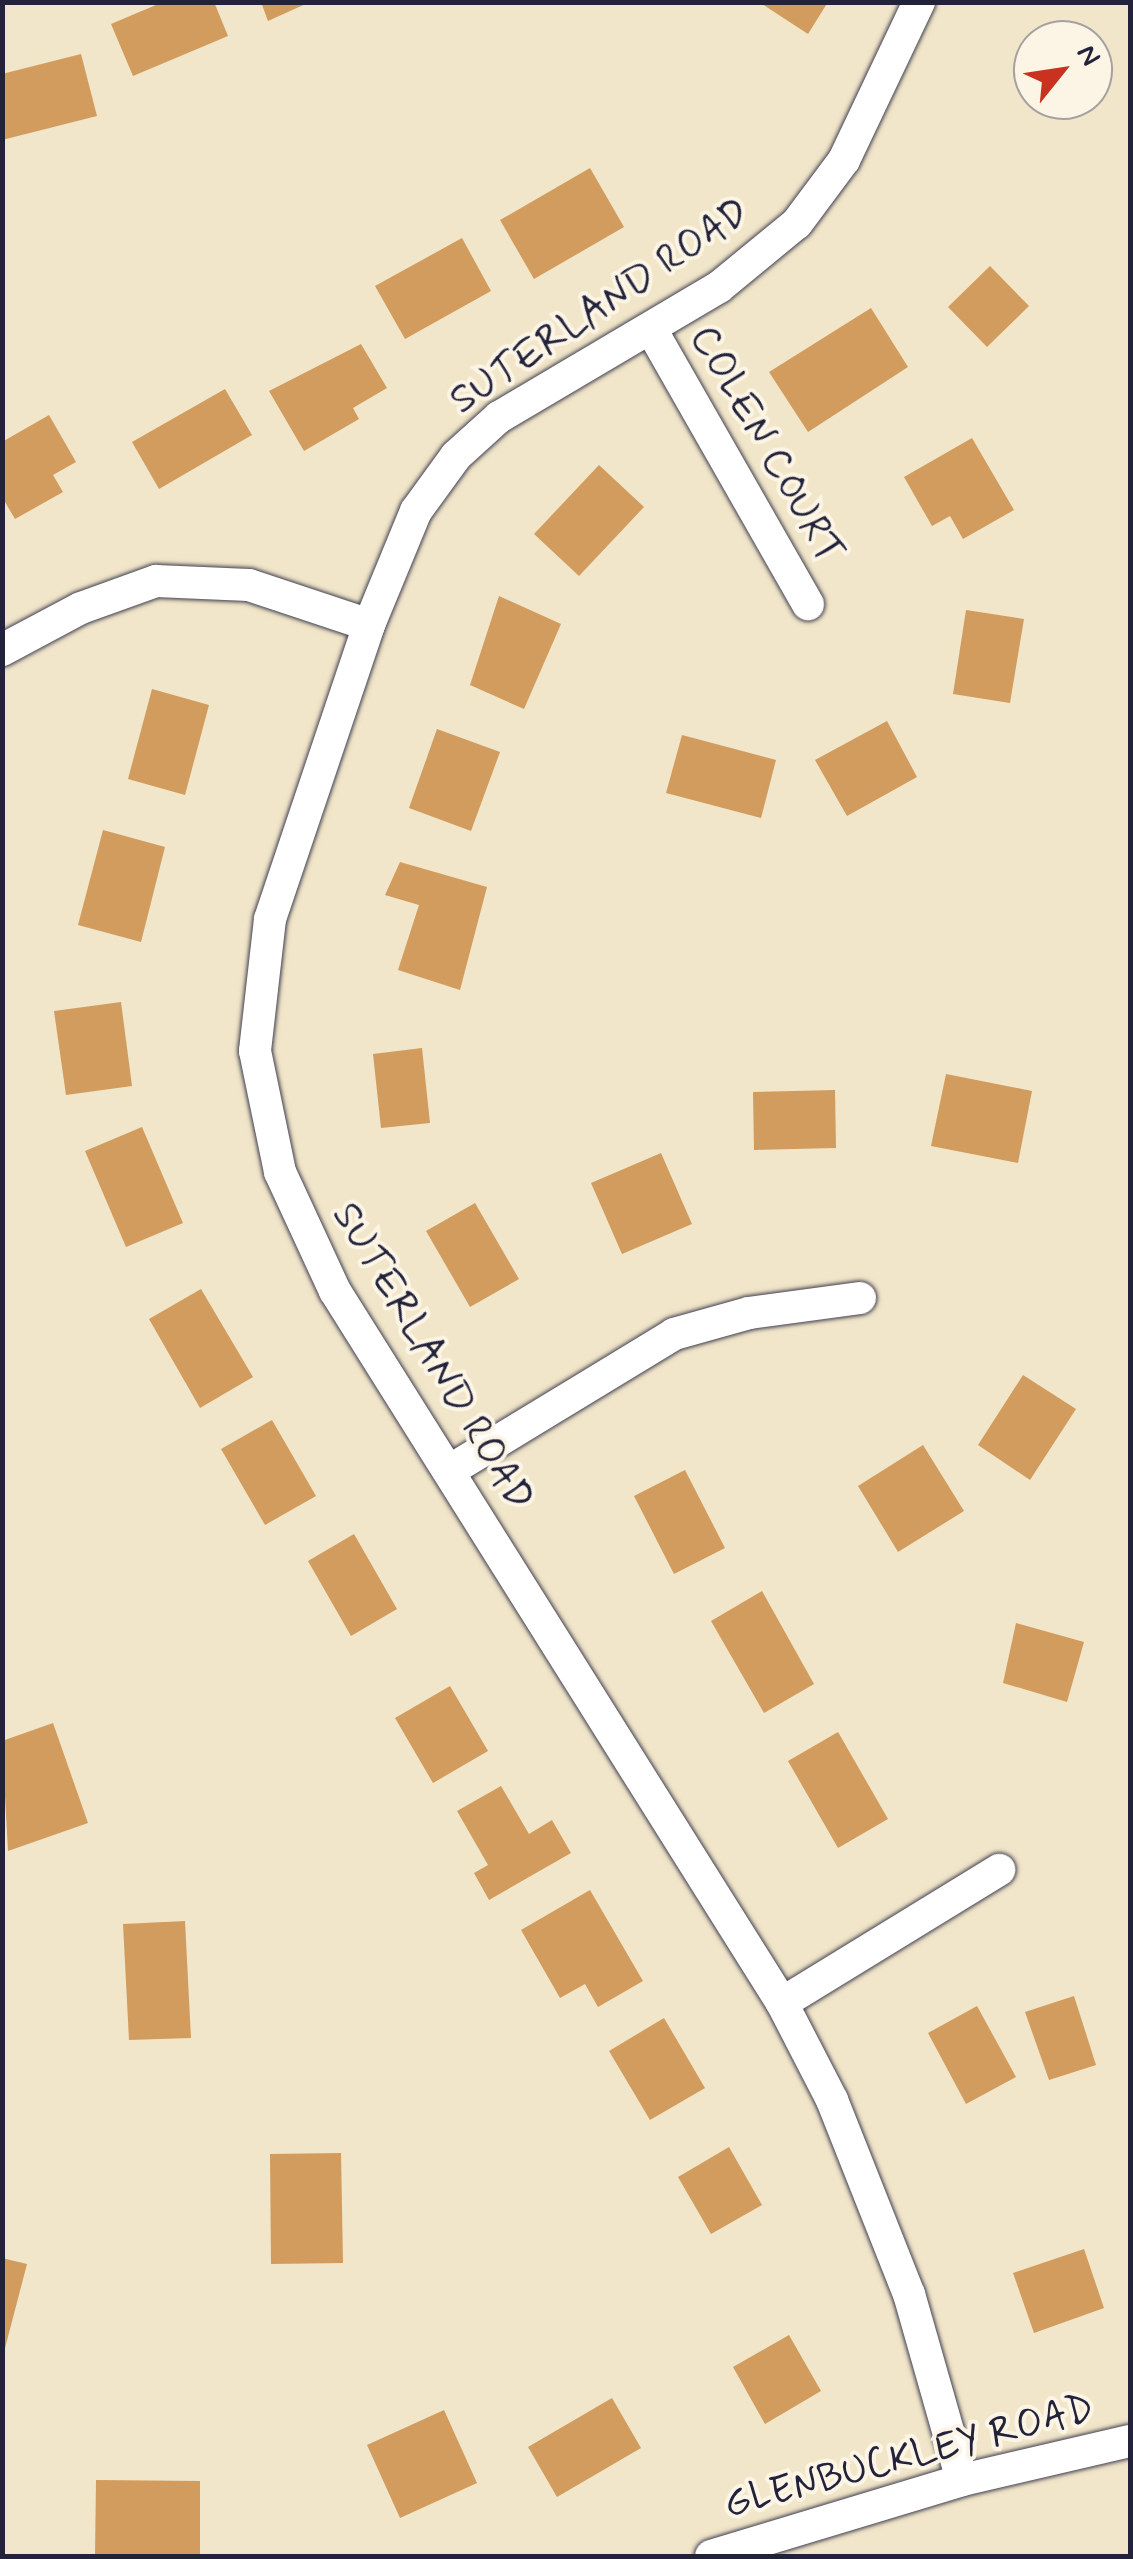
<!DOCTYPE html>
<style>
body{margin:0}
#map{position:relative;width:1133px;height:2559px;overflow:hidden;background:#f1e6c9;font-family:Mynerve,sans-serif}
div>[style]{position:absolute}
[style*='--x']{left:calc(var(--x)*1px);top:calc(var(--y)*1px);width:calc(var(--w)*1px);rotate:calc(var(--a)*1deg)}
.building>*{inset:0;background:#d19c5e}
.roads{filter:drop-shadow(0 0 2px #413f50) drop-shadow(0 0 2px #413f50)}
.street>*{height:32px;margin:-16px;padding:0 16px;transform-origin:16px;border-radius:16px;background:#fff}
span{translate:-50% -50%;white-space:nowrap;text-align:center;line-height:1.15;-webkit-text-stroke:8px #fcf5e5;paint-order:stroke}
.street-label{font-size:40px;color:#22223b}
.frame{position:absolute;inset:0;border:5px solid #22223b;pointer-events:none}
.north{position:absolute;left:1013px;top:20px;width:100px;height:100px;box-sizing:border-box;background:#fcf5e5;border:2px solid #a5a1a1;border-radius:50%;rotate:60deg;font-size:28px;font-weight:700;line-height:40px;text-align:center;color:#22223b}
.north::after{content:'';display:block;margin:auto;width:35px;height:45px;background:#c8321e;clip-path:polygon(50% 0,100% 100%,50% 72%,0 100%)}
</style>
<div id="map">
<div class="building">
<i style="clip-path:polygon(163px 2px,214px 2px,228px 36px,133px 76px,111px 24px)"></i>
<i style="clip-path:polygon(261px 2px,310px 2px,268px 21px)"></i>
<i style="clip-path:polygon(759px 2px,828px 2px,808px 34px)"></i>
<i style="clip-path:polygon(81px 54px,97px 116px,2px 140px,2px 74px)"></i>
<i style="clip-path:polygon(590px 168px,624px 227px,534px 279px,500px 220px)"></i>
<i style="clip-path:polygon(462px 238px,491px 291px,405px 339px,375px 286px)"></i>
<i style="clip-path:polygon(990px 266px,1029px 306px,987px 347px,948px 307px)"></i>
<i style="clip-path:polygon(871px 308px,908px 367px,808px 432px,769px 372px)"></i>
<i style="clip-path:polygon(361px 344px,387px 388px,353px 408px,359px 419px,304px 451px,269px 391px)"></i>
<i style="clip-path:polygon(225px 389px,252px 435px,159px 489px,132px 442px)"></i>
<i style="clip-path:polygon(49px 415px,76px 462px,53px 475px,63px 492px,15px 519px,2px 497px,2px 442px)"></i>
<i style="clip-path:polygon(972px 438px,1014px 510px,963px 539px,950px 516px,932px 526px,904px 477px)"></i>
<i style="clip-path:polygon(599px 465px,644px 507px,579px 576px,534px 534px)"></i>
<i style="clip-path:polygon(499px 596px,561px 624px,524px 709px,470px 685px)"></i>
<i style="clip-path:polygon(966px 610px,1024px 619px,1010px 703px,953px 694px)"></i>
<i style="clip-path:polygon(152px 689px,209px 705px,185px 795px,128px 779px)"></i>
<i style="clip-path:polygon(887px 721px,917px 777px,847px 816px,815px 760px)"></i>
<i style="clip-path:polygon(437px 729px,500px 752px,471px 831px,409px 808px)"></i>
<i style="clip-path:polygon(682px 735px,776px 760px,761px 818px,666px 793px)"></i>
<i style="clip-path:polygon(103px 830px,165px 847px,141px 942px,78px 925px)"></i>
<i style="clip-path:polygon(400px 862px,487px 887px,460px 990px,398px 970px,419px 905px,385px 895px)"></i>
<i style="clip-path:polygon(121px 1002px,132px 1086px,66px 1095px,54px 1011px)"></i>
<i style="clip-path:polygon(422px 1048px,430px 1123px,381px 1128px,373px 1054px)"></i>
<i style="clip-path:polygon(946px 1074px,1032px 1091px,1018px 1163px,931px 1146px)"></i>
<i style="clip-path:polygon(835px 1090px,836px 1148px,754px 1150px,753px 1092px)"></i>
<i style="clip-path:polygon(142px 1127px,183px 1223px,126px 1247px,85px 1151px)"></i>
<i style="clip-path:polygon(661px 1153px,692px 1224px,622px 1254px,591px 1183px)"></i>
<i style="clip-path:polygon(475px 1203px,519px 1279px,470px 1307px,426px 1231px)"></i>
<i style="clip-path:polygon(201px 1289px,253px 1377px,200px 1408px,149px 1319px)"></i>
<i style="clip-path:polygon(1023px 1375px,1076px 1409px,1030px 1480px,978px 1445px)"></i>
<i style="clip-path:polygon(272px 1420px,316px 1496px,265px 1525px,221px 1449px)"></i>
<i style="clip-path:polygon(923px 1445px,964px 1511px,898px 1552px,858px 1486px)"></i>
<i style="clip-path:polygon(685px 1470px,725px 1548px,674px 1574px,634px 1496px)"></i>
<i style="clip-path:polygon(354px 1534px,397px 1609px,351px 1636px,308px 1561px)"></i>
<i style="clip-path:polygon(762px 1591px,814px 1684px,764px 1713px,711px 1621px)"></i>
<i style="clip-path:polygon(1016px 1623px,1084px 1642px,1067px 1702px,1003px 1683px)"></i>
<i style="clip-path:polygon(450px 1686px,488px 1751px,433px 1783px,395px 1718px)"></i>
<i style="clip-path:polygon(53px 1723px,88px 1823px,8px 1851px,2px 1741px)"></i>
<i style="clip-path:polygon(838px 1732px,888px 1819px,838px 1848px,788px 1761px)"></i>
<i style="clip-path:polygon(501px 1786px,529px 1834px,552px 1820px,571px 1853px,489px 1900px,474px 1873px,488px 1865px,457px 1811px)"></i>
<i style="clip-path:polygon(590px 1890px,643px 1981px,598px 2007px,585px 1984px,560px 1998px,521px 1930px)"></i>
<i style="clip-path:polygon(185px 1921px,191px 2038px,129px 2040px,123px 1924px)"></i>
<i style="clip-path:polygon(1074px 1996px,1096px 2065px,1049px 2080px,1025px 2012px)"></i>
<i style="clip-path:polygon(977px 2006px,1016px 2077px,966px 2104px,928px 2033px)"></i>
<i style="clip-path:polygon(664px 2018px,705px 2088px,650px 2120px,609px 2051px)"></i>
<i style="clip-path:polygon(729px 2147px,762px 2205px,711px 2234px,678px 2177px)"></i>
<i style="clip-path:polygon(341px 2153px,343px 2263px,271px 2264px,270px 2154px)"></i>
<i style="clip-path:polygon(1084px 2249px,1104px 2308px,1034px 2333px,1013px 2273px)"></i>
<i style="clip-path:polygon(2px 2258px,27px 2264px,4px 2352px,2px 2352px)"></i>
<i style="clip-path:polygon(789px 2335px,821px 2391px,765px 2424px,733px 2367px)"></i>
<i style="clip-path:polygon(612px 2398px,641px 2448px,557px 2497px,528px 2447px)"></i>
<i style="clip-path:polygon(444px 2410px,477px 2483px,400px 2518px,367px 2445px)"></i>
<i style="clip-path:polygon(96px 2480px,200px 2481px,200px 2556px,95px 2556px)"></i>
</div>
<div class="roads">
<div class="street">
<i style="--x:919;--y:2;--w:175;--a:115.4"></i>
<i style="--x:844;--y:160;--w:79;--a:126.7"></i>
<i style="--x:797;--y:223;--w:101;--a:140.6"></i>
<i style="--x:719;--y:287;--w:256;--a:149.4"></i>
<i style="--x:499;--y:417;--w:58;--a:137.8"></i>
<i style="--x:456;--y:456;--w:68;--a:126"></i>
<i style="--x:416;--y:511;--w:123;--a:112.4"></i>
<i style="--x:369;--y:625;--w:310;--a:108.6"></i>
<i style="--x:270;--y:919;--w:133;--a:96.5"></i>
<i style="--x:255;--y:1051;--w:124;--a:78.3"></i>
<i style="--x:280;--y:1172;--w:131;--a:65.2"></i>
<i style="--x:335;--y:1291;--w:841;--a:57.88"></i>
<i style="--x:782;--y:2003;--w:109;--a:62.7"></i>
<i style="--x:832;--y:2100;--w:209;--a:68.4"></i>
<i style="--x:909;--y:2294;--w:193;--a:74.1"></i>
<i style="--x:651;--y:329;--w:317;--a:60.3"></i>
<i style="--x:2;--y:650;--w:89;--a:-28"></i>
<i style="--x:81;--y:608;--w:80;--a:-19.8"></i>
<i style="--x:156;--y:581;--w:93;--a:2.5"></i>
<i style="--x:249;--y:585;--w:126;--a:18.4"></i>
<i style="--x:449;--y:1471;--w:263;--a:-31.3"></i>
<i style="--x:674;--y:1334;--w:78;--a:-15.6"></i>
<i style="--x:749;--y:1313;--w:112;--a:-7.7"></i>
<i style="--x:782;--y:2003;--w:255;--a:-31.5"></i>
<i style="--x:711;--y:2556;--w:262;--a:-16.8"></i>
<i style="--x:962;--y:2480;--w:172;--a:-13.1"></i>
</div>
</div>
<div class="street-label">
<span style="left:600px;top:307px;rotate:-34deg">SUTERLAND ROAD</span>
<span style="left:766px;top:445px;rotate:60deg">COLEN COURT</span>
<span style="left:432px;top:1357px;rotate:59deg">SUTERLAND ROAD</span>
<span style="left:909px;top:2457px;rotate:-15deg">GLENBUCKLEY ROAD</span>
</div>
<div class="frame"></div>
<div class="north">N</div>
</div>
